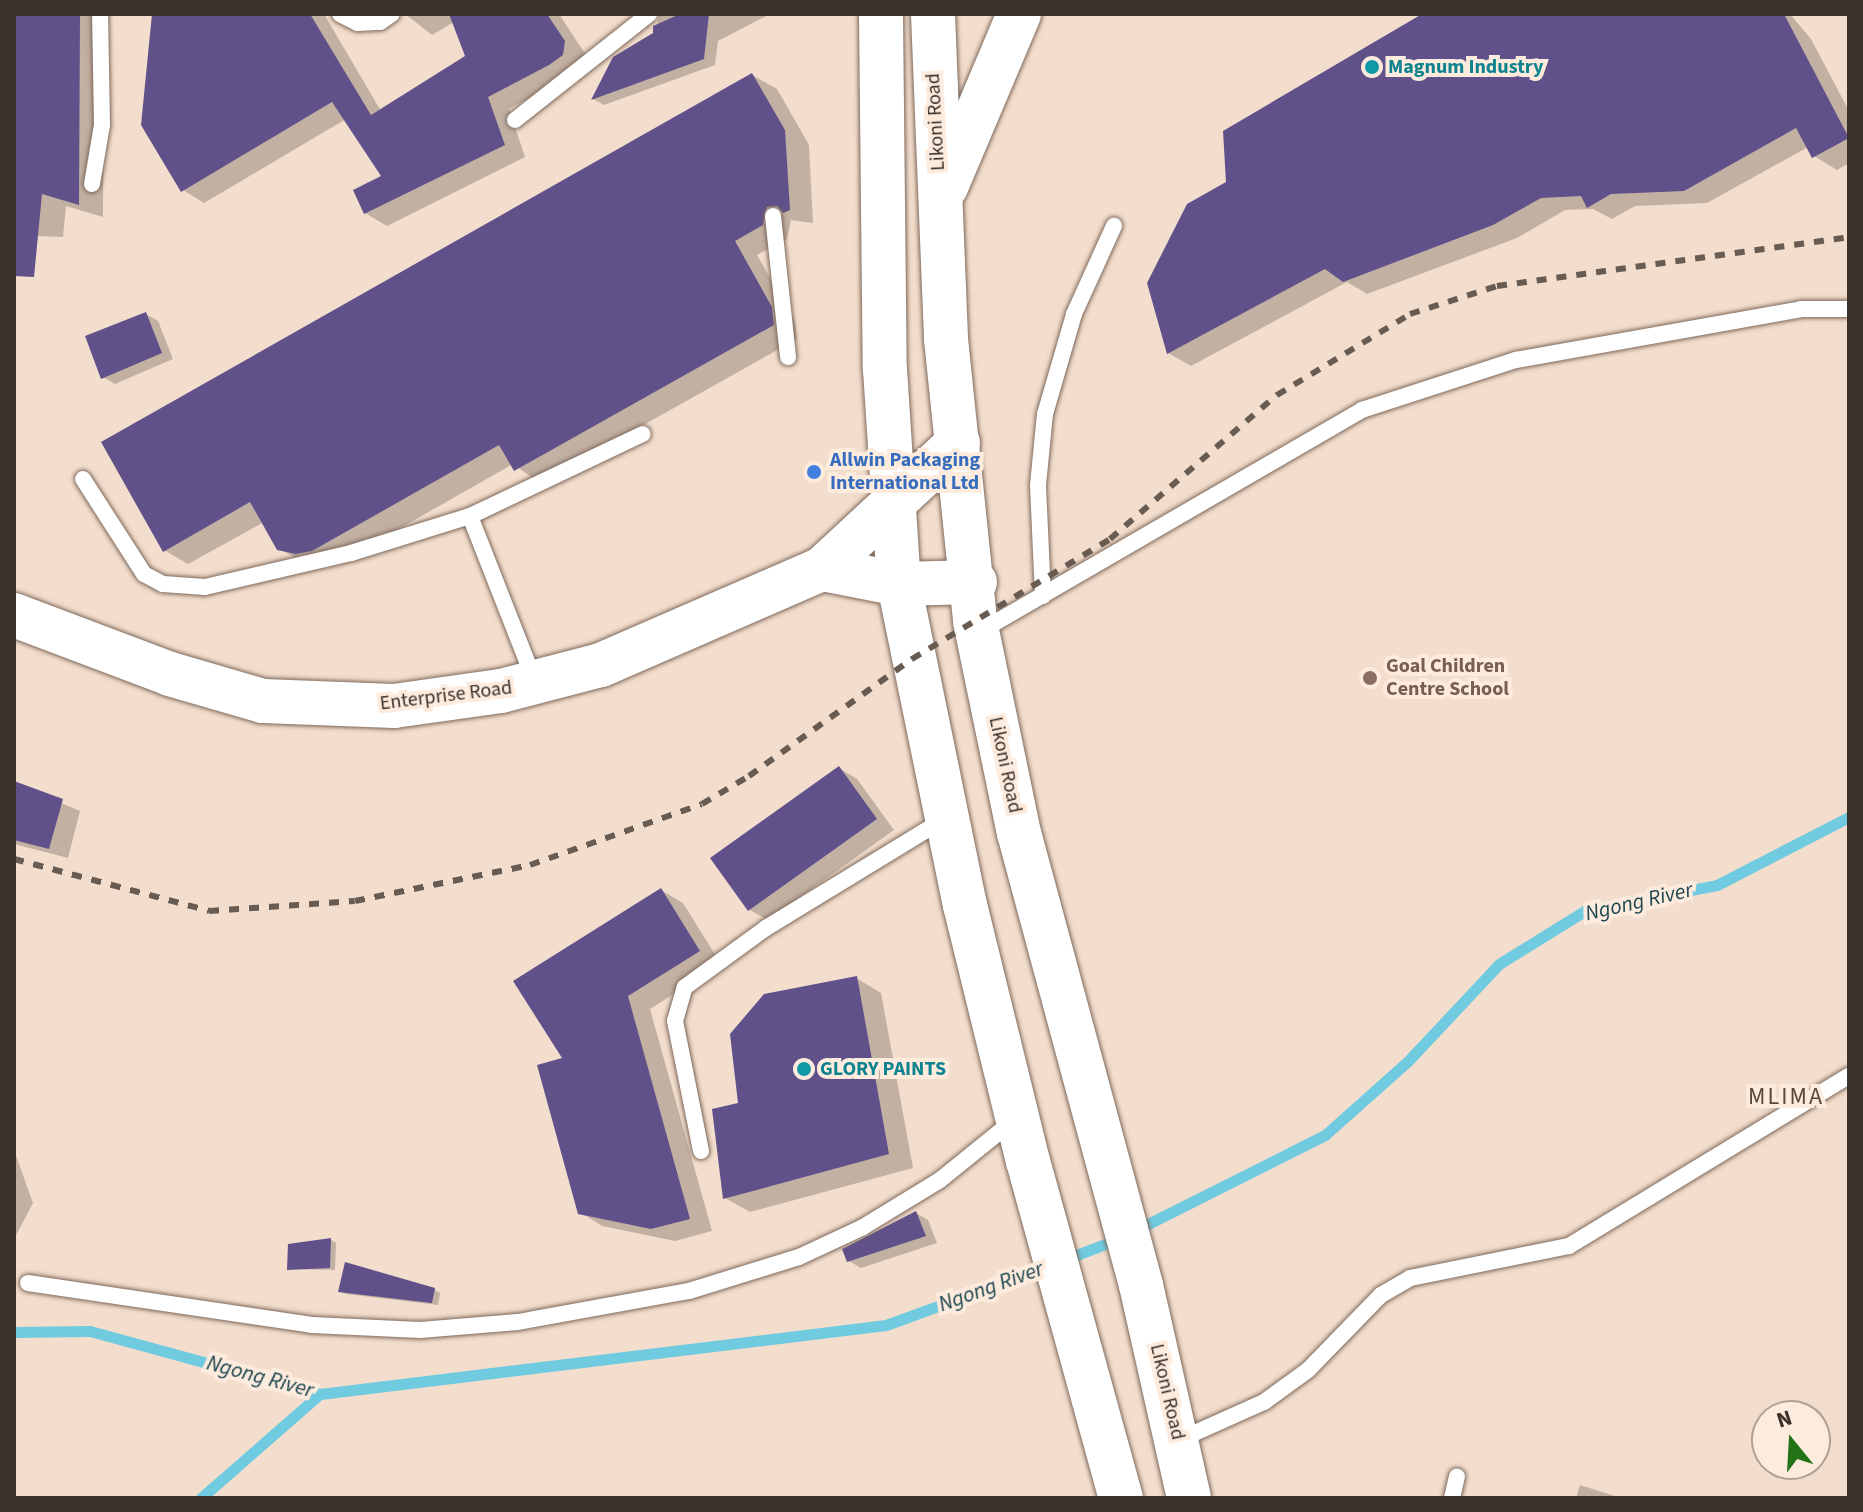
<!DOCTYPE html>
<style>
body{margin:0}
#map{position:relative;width:1863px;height:1512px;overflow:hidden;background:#f3ddcc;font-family:"Source Sans 3",sans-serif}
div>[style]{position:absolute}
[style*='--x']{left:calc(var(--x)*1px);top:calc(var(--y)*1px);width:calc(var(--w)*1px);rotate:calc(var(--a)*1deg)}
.shadow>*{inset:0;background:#0003}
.stream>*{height:11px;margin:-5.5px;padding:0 5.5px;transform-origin:5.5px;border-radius:5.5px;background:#70cbe1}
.building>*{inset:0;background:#60518b}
.roads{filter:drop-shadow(0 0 2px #7d695b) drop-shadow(0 0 2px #7d695b)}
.service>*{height:16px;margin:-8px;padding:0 8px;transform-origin:8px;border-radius:8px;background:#fff}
.secondary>*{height:44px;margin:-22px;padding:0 22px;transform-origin:22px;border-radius:22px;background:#fff}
.rail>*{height:6px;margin-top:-3px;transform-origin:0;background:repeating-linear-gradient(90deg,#675b52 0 10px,transparent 0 20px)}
.dots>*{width:22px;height:22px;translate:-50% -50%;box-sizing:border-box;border:4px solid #fdebdd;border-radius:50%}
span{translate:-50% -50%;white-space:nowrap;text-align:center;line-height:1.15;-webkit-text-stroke:8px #fdebdd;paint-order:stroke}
.culture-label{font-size:20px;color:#0d838f;font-weight:700}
.left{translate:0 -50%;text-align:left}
.street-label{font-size:20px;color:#3a312b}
.shop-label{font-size:20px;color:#366cbe;font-weight:700}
.education-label{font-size:20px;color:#785e54;font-weight:700}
.water-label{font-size:22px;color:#1d4750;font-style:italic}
.quarter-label{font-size:24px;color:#5a483a;letter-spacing:2px}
.frame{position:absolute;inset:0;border:16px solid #3a312b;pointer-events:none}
.north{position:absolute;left:1751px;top:1400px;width:80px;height:80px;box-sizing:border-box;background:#fdebdd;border:2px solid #afa196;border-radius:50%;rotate:342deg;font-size:22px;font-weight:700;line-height:32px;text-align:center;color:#3a312b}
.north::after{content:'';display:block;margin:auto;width:28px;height:36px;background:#247218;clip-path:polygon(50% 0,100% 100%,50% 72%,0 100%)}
</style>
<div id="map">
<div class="shadow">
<i style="clip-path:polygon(14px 14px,104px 14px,103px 217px,66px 206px,63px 237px,14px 235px)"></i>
<i style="clip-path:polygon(154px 14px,324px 14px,381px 111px,467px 57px,454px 22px,432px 35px,405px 14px,559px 14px,586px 55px,585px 67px,509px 109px,525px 157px,387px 226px,365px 213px,384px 176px,346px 119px,204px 203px,183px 190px)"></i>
<i style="clip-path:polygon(660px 14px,770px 14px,718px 41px,715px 65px,604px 105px,593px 99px,654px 35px)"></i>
<i style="clip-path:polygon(1428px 14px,1790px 14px,1811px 39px,1849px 111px,1849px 163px,1837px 170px,1814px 156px,1808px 147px,1707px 203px,1635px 206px,1612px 219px,1593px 209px,1565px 210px,1517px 238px,1367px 294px,1347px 282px,1191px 366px,1168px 353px,1228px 183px)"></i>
<i style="clip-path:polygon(752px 75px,777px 89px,809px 145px,813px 223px,791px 220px,787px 239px,757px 255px,795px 322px,797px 339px,540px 483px,513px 464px,337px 564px,303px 562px,278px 548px,264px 522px,188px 564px,164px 550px)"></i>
<i style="clip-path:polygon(146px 314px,158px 321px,173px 359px,115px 384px,103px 377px)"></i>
<i style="clip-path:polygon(839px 768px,857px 779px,894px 830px,768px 920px,750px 910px)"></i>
<i style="clip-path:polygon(14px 783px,80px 811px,68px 858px,14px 844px)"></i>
<i style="clip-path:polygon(661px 890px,683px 903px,721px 964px,650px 1009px,712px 1231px,675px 1241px,602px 1226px,580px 1212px,565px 1059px)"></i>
<i style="clip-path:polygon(856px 978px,881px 993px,913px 1168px,750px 1212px,725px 1198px,740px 1105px)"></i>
<i style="clip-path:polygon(14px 1150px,33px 1203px,14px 1239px)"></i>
<i style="clip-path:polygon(916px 1213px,928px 1220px,937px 1243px,861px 1268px,849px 1261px)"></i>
<i style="clip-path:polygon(331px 1240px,336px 1243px,335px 1270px,289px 1269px)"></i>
<i style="clip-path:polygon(347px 1264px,435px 1290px,440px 1293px,438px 1305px,346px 1294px,341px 1291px)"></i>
<i style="clip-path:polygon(1580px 1485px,1621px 1498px,1576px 1498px)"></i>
</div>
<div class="stream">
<i style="--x:1136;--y:1230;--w:212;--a:-26.7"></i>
<i style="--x:1325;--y:1135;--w:111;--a:-41.7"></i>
<i style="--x:1408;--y:1061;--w:133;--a:-46.8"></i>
<i style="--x:1499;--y:964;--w:102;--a:-31.8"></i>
<i style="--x:1586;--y:910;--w:133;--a:-10.8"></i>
<i style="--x:1717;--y:885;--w:148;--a:-27.3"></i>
<i style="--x:1066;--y:1259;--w:59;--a:-20.9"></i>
<i style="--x:14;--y:1332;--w:76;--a:-0.8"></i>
<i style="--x:90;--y:1331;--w:238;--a:15.3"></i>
<i style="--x:320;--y:1394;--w:570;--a:-6.95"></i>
<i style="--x:886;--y:1325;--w:175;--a:-20.1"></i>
<i style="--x:201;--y:1498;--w:158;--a:-41.2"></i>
</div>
<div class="building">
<i style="clip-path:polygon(14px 14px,80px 14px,79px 205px,42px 194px,34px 277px,14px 276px)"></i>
<i style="clip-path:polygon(152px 14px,310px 14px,371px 115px,465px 56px,449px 14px,547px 14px,565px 41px,563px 55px,549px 65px,488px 97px,505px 145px,364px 214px,353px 190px,381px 176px,332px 102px,181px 192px,141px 125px)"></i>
<i style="clip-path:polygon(680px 14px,709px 14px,704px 59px,591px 100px,613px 57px,653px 33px,653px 26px)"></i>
<i style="clip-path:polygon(1422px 14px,1784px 14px,1849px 138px,1812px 158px,1796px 128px,1684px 191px,1611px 194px,1587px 208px,1581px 196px,1541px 198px,1493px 225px,1343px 282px,1325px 269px,1167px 354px,1147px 283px,1187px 204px,1226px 182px,1223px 131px)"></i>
<i style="clip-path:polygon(752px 73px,785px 130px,790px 210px,783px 213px,777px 206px,767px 207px,763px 225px,735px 241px,772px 307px,774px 325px,514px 471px,499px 445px,312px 551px,296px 554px,277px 550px,250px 502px,163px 552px,101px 442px)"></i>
<i style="clip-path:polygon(146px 312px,162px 353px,101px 379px,85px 336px)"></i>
<i style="clip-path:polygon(839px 766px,877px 819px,748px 911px,710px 858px)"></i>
<i style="clip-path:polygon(14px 781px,63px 799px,49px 849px,14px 840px)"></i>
<i style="clip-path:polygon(661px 888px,700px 951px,628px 996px,690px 1219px,651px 1229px,578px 1214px,537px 1065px,562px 1058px,513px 981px)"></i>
<i style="clip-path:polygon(857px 976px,889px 1154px,723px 1199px,712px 1109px,738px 1103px,730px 1034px,764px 994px)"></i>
<i style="clip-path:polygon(916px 1211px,926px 1236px,847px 1262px,842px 1249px)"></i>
<i style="clip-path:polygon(331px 1238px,330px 1268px,287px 1270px,288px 1244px)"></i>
<i style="clip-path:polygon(345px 1262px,435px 1288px,432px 1303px,338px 1292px)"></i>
</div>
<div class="roads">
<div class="service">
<i style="--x:340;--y:14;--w:20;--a:27"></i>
<i style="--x:358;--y:23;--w:22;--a:-3"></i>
<i style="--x:380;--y:22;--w:14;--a:-34"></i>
<i style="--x:515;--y:120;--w:171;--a:-38.3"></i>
<i style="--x:92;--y:184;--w:60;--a:-80.4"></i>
<i style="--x:102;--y:125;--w:111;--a:-91"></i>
<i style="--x:773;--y:216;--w:142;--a:83.9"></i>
<i style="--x:83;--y:479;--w:113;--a:57.3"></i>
<i style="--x:144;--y:574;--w:21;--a:28"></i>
<i style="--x:163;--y:584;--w:42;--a:4.1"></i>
<i style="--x:205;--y:587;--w:150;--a:-13.1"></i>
<i style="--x:351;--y:553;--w:125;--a:-17.3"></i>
<i style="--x:470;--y:516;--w:178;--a:68.6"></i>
<i style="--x:470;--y:516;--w:191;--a:-25.4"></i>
<i style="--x:1043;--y:596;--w:111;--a:-92.6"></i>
<i style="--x:1038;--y:485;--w:71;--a:-84.4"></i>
<i style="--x:1045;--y:414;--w:104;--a:-73.8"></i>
<i style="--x:1074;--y:314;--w:97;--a:-65.6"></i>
<i style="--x:979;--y:632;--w:443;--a:-30.1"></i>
<i style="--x:1362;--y:410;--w:162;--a:-18"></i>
<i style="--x:1516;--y:360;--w:290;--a:-10.1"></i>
<i style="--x:1801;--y:309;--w:48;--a:0"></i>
<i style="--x:701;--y:1151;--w:133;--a:-101.3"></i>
<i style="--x:675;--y:1021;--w:35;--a:-74"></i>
<i style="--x:685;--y:987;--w:100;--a:-36.1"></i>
<i style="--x:766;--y:928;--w:211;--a:-31.4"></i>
<i style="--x:28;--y:1283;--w:287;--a:8.4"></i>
<i style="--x:312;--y:1325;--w:108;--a:2.7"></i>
<i style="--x:420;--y:1330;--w:98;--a:-4.7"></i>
<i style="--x:518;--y:1322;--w:174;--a:-10.3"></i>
<i style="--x:689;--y:1291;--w:115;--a:-17.2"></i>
<i style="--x:799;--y:1257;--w:71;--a:-25.1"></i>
<i style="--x:863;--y:1227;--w:90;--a:-31.4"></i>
<i style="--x:940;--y:1180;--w:95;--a:-39"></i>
<i style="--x:1179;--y:1440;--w:93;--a:-24.1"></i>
<i style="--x:1264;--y:1402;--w:54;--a:-36"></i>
<i style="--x:1308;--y:1370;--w:105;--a:-45.8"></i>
<i style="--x:1381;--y:1295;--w:34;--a:-30"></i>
<i style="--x:1410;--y:1278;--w:162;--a:-11.4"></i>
<i style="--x:1569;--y:1246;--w:328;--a:-31.3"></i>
<i style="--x:1452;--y:1498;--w:22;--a:-77"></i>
</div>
<div class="secondary">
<i style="--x:881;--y:14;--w:355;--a:89.4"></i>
<i style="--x:885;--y:369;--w:215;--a:86.3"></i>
<i style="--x:899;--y:584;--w:328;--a:78.4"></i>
<i style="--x:965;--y:905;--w:264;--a:76.2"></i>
<i style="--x:1028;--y:1161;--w:350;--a:74.6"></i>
<i style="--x:933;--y:14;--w:325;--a:87.7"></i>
<i style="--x:946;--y:339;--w:283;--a:84.1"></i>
<i style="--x:975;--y:621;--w:217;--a:78.3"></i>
<i style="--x:1019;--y:833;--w:468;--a:74.9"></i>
<i style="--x:1141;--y:1285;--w:218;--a:77.3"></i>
<i style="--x:946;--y:187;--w:188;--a:-67.1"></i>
<i style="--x:958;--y:443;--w:185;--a:137.2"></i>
<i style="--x:822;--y:569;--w:78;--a:11"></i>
<i style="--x:899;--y:584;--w:76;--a:-1.5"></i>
<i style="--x:14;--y:615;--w:167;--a:20.7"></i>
<i style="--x:170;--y:674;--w:97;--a:16.2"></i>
<i style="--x:263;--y:701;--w:131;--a:2.2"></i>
<i style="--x:394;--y:706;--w:108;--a:-8"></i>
<i style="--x:501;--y:691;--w:103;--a:-14.6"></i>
<i style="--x:601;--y:665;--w:241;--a:-23.5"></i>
</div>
</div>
<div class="rail">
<i style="--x:14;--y:859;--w:202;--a:14.9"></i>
<i style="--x:209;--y:911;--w:146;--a:-3.9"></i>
<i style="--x:355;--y:901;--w:179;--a:-11.6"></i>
<i style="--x:530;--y:865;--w:182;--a:-19.5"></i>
<i style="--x:702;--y:804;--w:55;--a:-30.8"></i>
<i style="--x:749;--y:776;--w:201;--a:-35.7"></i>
<i style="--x:912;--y:659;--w:232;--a:-31.2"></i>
<i style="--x:1110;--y:539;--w:221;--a:-40.8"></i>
<i style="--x:1277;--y:395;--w:156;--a:-31.3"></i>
<i style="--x:1410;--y:314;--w:91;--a:-17.8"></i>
<i style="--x:1497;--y:286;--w:355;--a:-7.9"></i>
</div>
<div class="dots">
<i style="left:1372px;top:67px;background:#0f9aa8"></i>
<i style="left:814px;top:472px;background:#3f7fe0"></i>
<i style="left:1370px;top:678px;background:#8d6e63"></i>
<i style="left:804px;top:1069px;background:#0f9aa8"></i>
</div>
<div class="culture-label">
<span class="left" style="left:1388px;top:67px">Magnum Industry</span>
<span class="left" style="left:820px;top:1069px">GLORY PAINTS</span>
</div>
<div class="street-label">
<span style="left:936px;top:122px;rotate:-93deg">Likoni Road</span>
<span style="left:446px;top:696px;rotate:-7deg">Enterprise Road</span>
<span style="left:1005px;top:765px;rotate:78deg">Likoni Road</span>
<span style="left:1167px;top:1392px;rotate:77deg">Likoni Road</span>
</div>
<div class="shop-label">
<span class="left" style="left:830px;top:472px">Allwin Packaging<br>International Ltd</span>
</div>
<div class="education-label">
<span class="left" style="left:1386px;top:678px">Goal Children<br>Centre School</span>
</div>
<div class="water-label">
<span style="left:1639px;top:902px;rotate:-13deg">Ngong River</span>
<span style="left:991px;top:1287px;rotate:-20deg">Ngong River</span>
<span style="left:260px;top:1377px;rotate:15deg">Ngong River</span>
</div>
<div class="quarter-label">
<span style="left:1786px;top:1097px">MLIMA</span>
</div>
<div class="frame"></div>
<div class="north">N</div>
</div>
